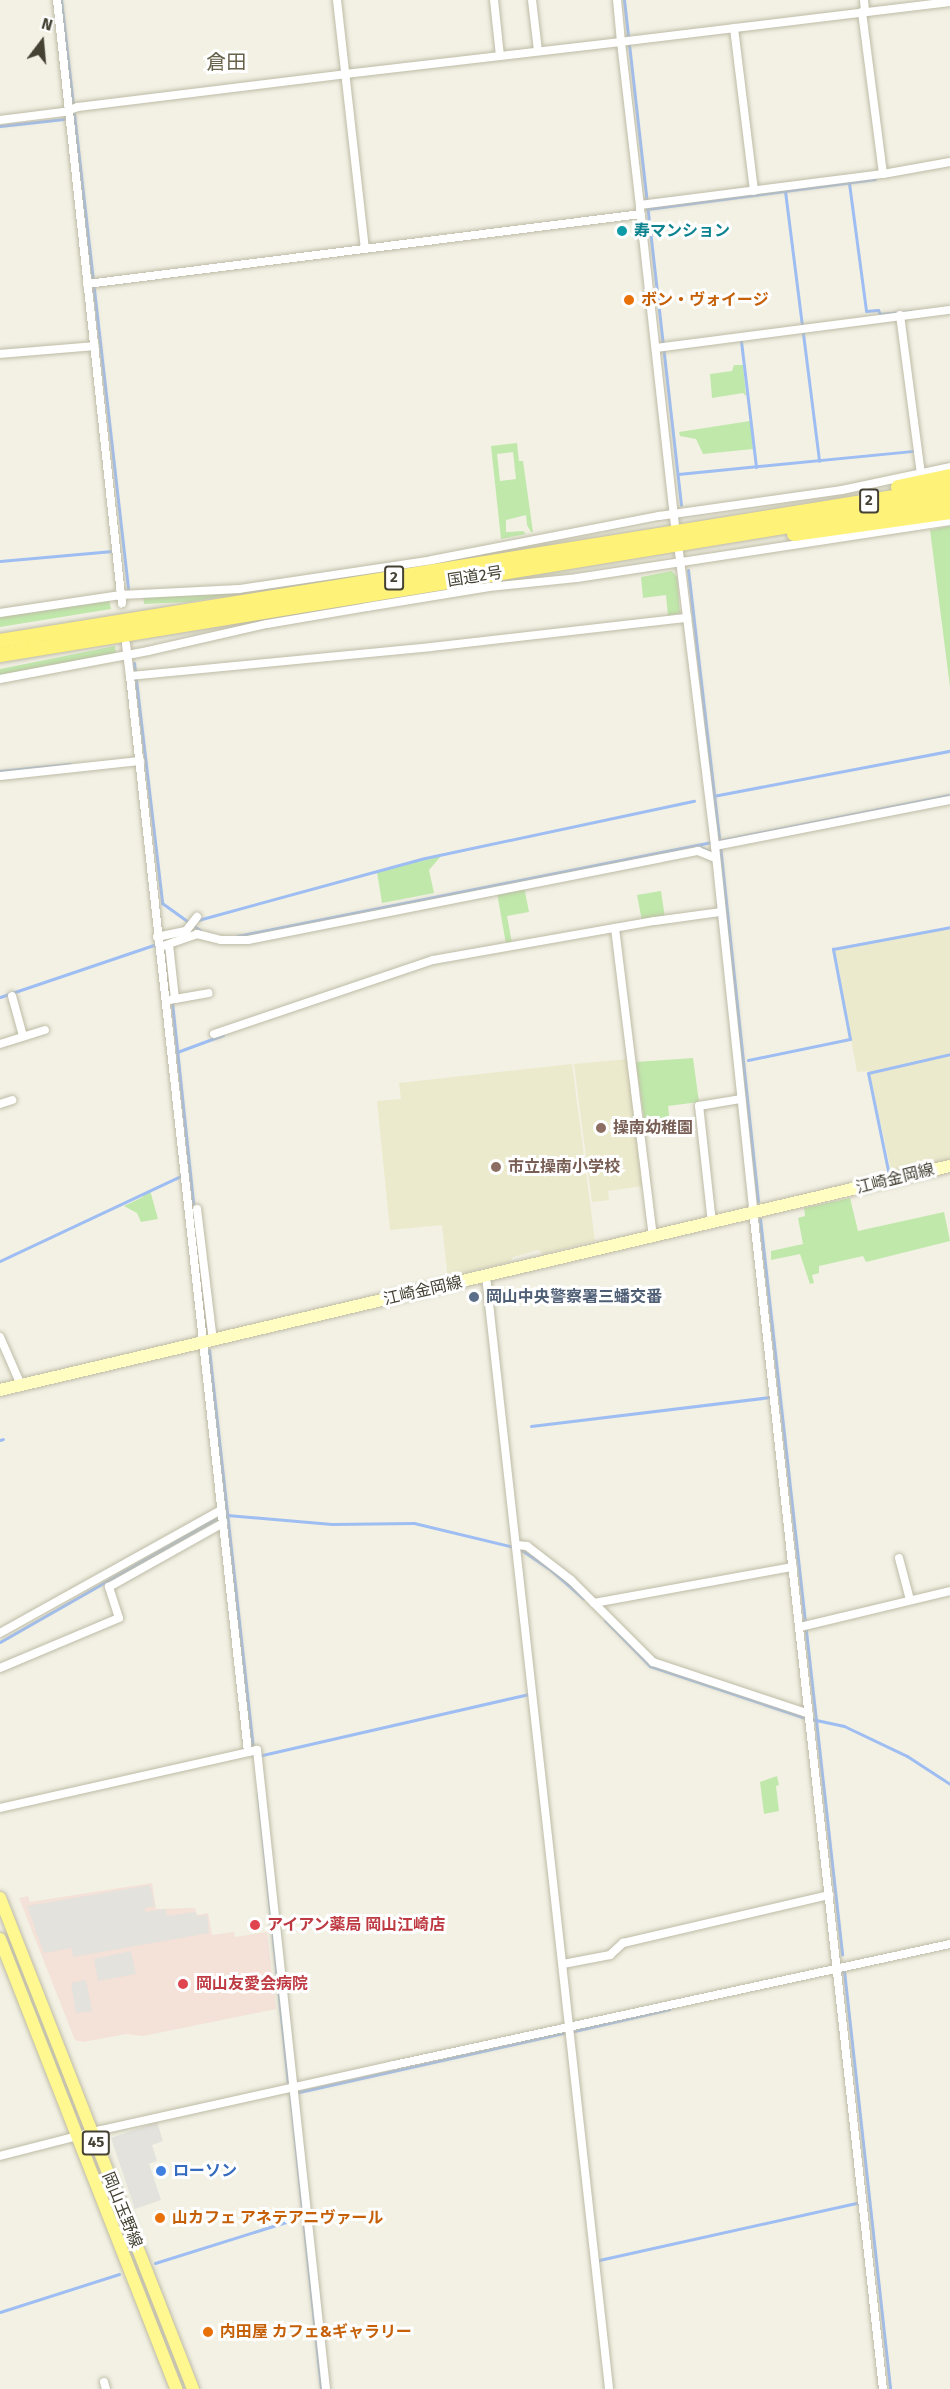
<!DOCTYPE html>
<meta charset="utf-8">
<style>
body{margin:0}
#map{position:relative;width:950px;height:2389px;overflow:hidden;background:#f2f1e4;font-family:"Fira Sans","Noto Sans JP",sans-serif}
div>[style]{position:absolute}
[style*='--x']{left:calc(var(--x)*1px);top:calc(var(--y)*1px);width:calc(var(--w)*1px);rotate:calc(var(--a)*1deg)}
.education>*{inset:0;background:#eceacd}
.medical>*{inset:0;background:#f4e1d7}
.green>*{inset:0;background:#c0e8ab}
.parking>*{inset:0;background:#e3e2dc}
.stream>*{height:3px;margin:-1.5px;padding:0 1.5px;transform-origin:1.5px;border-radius:1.5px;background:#9ebdf2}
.roads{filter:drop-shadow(0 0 2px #bebba6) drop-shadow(0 0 2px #bebba6)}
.minor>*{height:8px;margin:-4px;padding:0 4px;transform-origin:4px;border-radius:4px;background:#fff}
.secondary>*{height:12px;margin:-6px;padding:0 6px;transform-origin:6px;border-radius:6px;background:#fffdc1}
.primary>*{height:12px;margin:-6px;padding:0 6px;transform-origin:6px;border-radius:6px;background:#fff790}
.trunk>*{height:14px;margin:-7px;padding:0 7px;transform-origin:7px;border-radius:7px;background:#fff279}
.dots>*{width:16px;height:16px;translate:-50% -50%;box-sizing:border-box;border:3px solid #fff;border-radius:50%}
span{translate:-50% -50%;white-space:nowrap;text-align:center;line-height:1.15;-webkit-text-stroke:6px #fff;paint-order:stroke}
.shield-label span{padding:2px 4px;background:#fff;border:2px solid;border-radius:4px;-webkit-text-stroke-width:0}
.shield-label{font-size:15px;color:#454234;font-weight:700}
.culture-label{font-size:16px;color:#0d838f;font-weight:700}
.left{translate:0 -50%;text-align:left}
.food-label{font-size:16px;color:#c56008;font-weight:700}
.street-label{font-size:16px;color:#454234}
.education-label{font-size:16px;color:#785e54;font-weight:700}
.service-label{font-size:16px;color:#4e5e75;font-weight:700}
.health-label{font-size:16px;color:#be3a42;font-weight:700}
.shop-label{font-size:16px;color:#366cbe;font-weight:700}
.quarter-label{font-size:20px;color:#68624b}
.north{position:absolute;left:12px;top:12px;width:60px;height:60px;-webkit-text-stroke:4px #fff;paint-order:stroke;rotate:16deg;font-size:16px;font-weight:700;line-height:24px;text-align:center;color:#454234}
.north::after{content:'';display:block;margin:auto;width:21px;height:27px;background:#454234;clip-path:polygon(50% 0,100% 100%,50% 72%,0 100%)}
</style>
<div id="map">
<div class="education">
<i style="clip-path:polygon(950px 928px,950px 1161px,892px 1175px,869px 1071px,857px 1072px,835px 950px)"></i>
<i style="clip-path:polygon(628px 1059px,643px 1186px,608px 1191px,609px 1200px,592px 1202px,574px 1064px)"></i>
<i style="clip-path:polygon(572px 1064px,595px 1241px,544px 1254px,538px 1250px,513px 1257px,510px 1262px,464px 1273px,464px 1276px,448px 1280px,442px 1225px,390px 1230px,377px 1101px,401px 1099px,399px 1083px)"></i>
</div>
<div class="medical">
<i style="clip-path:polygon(152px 1883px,156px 1909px,195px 1908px,197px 1915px,208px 1913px,212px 1935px,234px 1932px,235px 1937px,267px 1932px,276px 2009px,143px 2036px,126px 2034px,83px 2042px,75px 2040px,19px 1898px,28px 1896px,30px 1902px)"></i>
</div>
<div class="green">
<i style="clip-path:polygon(734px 365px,743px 365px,746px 396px,743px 393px,712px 398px,710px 374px,732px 371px)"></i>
<i style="clip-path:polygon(750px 421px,753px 449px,703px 454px,696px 439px,680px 436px,679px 432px)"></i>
<i style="clip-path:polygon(evenodd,517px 443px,519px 461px,523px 461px,533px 532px,531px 532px,527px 525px,526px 515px,506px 520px,506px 532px,523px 531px,526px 534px,501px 539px,491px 446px,517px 443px,513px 452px,516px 479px,500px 481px,497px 454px,513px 452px)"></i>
<i style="clip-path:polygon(950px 526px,950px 687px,930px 530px)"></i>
<i style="clip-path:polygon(672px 571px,677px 577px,680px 613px,668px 616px,666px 595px,643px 598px,641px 577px)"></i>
<i style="clip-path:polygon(236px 594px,189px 602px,144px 604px,143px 596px)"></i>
<i style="clip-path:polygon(109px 600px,111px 609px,0 627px,0 617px)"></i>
<i style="clip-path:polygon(115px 646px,116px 654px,0 676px,0 669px)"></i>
<i style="clip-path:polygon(442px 855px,429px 870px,434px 893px,382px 903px,377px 872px)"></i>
<i style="clip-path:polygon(524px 887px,529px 912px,507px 916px,512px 943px,506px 944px,497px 893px)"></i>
<i style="clip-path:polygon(661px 891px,665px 918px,642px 921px,637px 895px)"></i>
<i style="clip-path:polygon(693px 1058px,699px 1102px,668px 1106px,670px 1123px,645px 1126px,636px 1062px)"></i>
<i style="clip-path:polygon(150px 1190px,158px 1219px,141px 1222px,137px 1213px,124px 1206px,143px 1197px,143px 1194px)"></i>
<i style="clip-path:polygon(850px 1198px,858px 1231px,944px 1212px,950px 1241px,866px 1262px,863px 1256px,819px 1266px,819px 1273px,812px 1275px,814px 1283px,810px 1284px,800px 1254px,771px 1260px,771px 1251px,803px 1244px,798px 1218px,805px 1216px,804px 1208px)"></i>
<i style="clip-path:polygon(777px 1776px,779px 1785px,776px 1786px,779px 1811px,764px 1814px,760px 1782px)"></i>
</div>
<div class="parking">
<i style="clip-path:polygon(150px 1885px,155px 1906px,145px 1908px,145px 1912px,166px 1909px,167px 1916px,195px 1912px,197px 1916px,207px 1915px,209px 1933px,73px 1957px,72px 1948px,44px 1953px,27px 1906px)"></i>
<i style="clip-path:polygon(131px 1951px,136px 1974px,98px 1981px,94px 1959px)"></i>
<i style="clip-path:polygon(86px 1980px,92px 2011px,76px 2013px,71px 1983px)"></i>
<i style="clip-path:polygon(157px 2122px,163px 2141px,152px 2145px,157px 2161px,149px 2164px,161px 2200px,135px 2209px,111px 2138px)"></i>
</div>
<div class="stream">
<i style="--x:61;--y:0;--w:592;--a:83.5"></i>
<i style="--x:624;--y:0;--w:508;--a:83.56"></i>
<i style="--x:0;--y:126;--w:64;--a:-6.2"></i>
<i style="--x:849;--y:183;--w:129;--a:82.4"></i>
<i style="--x:866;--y:311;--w:12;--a:-5"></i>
<i style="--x:878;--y:310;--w:4;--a:63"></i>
<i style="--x:880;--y:314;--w:32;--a:-5"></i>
<i style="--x:785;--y:191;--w:272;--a:82.8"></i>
<i style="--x:647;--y:209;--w:230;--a:-7.5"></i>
<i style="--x:741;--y:341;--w:127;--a:83.2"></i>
<i style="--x:678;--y:474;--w:237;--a:-5.6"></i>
<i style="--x:0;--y:561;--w:113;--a:-5.1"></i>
<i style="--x:688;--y:570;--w:271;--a:83.4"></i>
<i style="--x:134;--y:663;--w:242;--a:83.3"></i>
<i style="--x:162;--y:903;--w:48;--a:35.7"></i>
<i style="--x:0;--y:771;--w:70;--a:-5.7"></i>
<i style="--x:713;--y:796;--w:241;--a:-10.8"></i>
<i style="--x:698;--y:846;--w:17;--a:25"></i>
<i style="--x:720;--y:846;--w:357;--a:83.9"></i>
<i style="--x:198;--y:920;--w:235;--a:-15.3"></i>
<i style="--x:425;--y:858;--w:275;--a:-12"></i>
<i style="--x:237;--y:936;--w:727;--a:-11.19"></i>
<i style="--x:0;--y:997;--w:177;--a:-18.7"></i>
<i style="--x:172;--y:1002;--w:209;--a:84"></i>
<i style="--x:177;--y:1052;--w:49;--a:-20.3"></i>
<i style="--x:748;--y:1060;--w:104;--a:-11.6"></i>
<i style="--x:850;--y:1039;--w:92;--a:-100.7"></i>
<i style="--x:833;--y:949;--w:119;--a:-10.6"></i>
<i style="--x:889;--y:1175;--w:104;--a:-101.6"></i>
<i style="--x:868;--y:1073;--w:84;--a:-13"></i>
<i style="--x:760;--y:1219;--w:740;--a:83.63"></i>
<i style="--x:0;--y:1261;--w:200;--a:-25.2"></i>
<i style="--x:206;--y:1318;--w:14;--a:82"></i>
<i style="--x:209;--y:1350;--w:403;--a:83.7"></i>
<i style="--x:531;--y:1426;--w:241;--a:-6.9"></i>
<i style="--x:0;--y:1440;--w:3;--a:-18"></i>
<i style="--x:520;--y:1549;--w:37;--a:34"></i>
<i style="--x:551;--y:1570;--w:43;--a:41.2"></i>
<i style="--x:605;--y:1620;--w:64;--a:45.6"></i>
<i style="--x:650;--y:1666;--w:160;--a:18.5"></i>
<i style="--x:802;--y:1717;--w:43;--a:12.1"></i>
<i style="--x:844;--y:1726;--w:70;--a:25.5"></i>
<i style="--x:907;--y:1756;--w:51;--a:33.1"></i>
<i style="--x:0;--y:1642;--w:252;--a:-29.7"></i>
<i style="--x:219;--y:1517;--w:8;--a:-14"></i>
<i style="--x:227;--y:1515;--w:105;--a:4.9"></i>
<i style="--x:332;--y:1524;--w:82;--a:-0.7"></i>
<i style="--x:414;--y:1523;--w:103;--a:13.5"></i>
<i style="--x:258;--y:1756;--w:278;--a:-12.9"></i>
<i style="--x:258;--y:1793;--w:290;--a:84.1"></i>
<i style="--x:841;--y:1971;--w:3;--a:0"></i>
<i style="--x:844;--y:1971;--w:421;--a:83.7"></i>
<i style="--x:574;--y:2031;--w:98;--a:-13"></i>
<i style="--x:299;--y:2092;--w:275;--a:-12.6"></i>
<i style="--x:290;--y:2093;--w:298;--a:84"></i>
<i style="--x:599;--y:2260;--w:268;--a:-12.5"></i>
<i style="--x:155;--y:2263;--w:154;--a:-17.4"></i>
<i style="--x:0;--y:2312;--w:125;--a:-17.7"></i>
</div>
<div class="roads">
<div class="minor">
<i style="--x:57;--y:0;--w:607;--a:83.86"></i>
<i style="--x:337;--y:0;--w:250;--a:83.6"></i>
<i style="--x:494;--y:0;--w:56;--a:83.9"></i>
<i style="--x:532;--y:0;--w:51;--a:83.3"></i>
<i style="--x:864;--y:0;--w:12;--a:85"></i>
<i style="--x:950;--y:2;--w:331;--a:173.1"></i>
<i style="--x:621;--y:42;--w:164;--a:83.4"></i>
<i style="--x:640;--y:205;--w:245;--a:-7.3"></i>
<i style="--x:883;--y:174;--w:68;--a:-10.2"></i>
<i style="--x:862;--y:12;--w:163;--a:82.6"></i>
<i style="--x:734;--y:28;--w:164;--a:83"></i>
<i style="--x:0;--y:120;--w:64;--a:-7.1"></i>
<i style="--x:64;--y:112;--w:15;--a:-20"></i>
<i style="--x:78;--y:107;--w:269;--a:-7"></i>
<i style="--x:345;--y:74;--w:278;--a:-6.6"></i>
<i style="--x:621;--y:42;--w:42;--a:-95.4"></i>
<i style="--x:640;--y:209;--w:317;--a:83.7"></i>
<i style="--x:87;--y:284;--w:558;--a:-7.2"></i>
<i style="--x:900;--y:315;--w:160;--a:82.5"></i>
<i style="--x:656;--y:348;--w:296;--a:-7.4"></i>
<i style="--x:0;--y:354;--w:95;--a:-4.8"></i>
<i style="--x:679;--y:552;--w:296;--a:83"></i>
<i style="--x:715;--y:846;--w:375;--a:84"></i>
<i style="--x:754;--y:1219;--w:1177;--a:83.71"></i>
<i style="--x:0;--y:613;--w:122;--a:-8.5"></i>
<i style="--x:121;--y:595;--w:118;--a:-2.9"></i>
<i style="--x:239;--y:589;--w:195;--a:-8.5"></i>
<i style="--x:432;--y:560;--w:231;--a:-11"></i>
<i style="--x:659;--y:516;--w:185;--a:-8.1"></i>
<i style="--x:842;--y:490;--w:110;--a:-12"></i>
<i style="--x:126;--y:644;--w:32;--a:83"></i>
<i style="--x:0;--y:679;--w:151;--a:-10.7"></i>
<i style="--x:148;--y:651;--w:122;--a:-12.8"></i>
<i style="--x:267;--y:624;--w:101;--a:-9.6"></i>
<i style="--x:367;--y:607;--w:124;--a:-9.3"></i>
<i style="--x:489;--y:587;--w:88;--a:-5.8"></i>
<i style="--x:577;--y:578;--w:377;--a:-8.7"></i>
<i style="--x:0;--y:776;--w:141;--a:-6.1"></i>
<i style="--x:715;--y:846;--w:239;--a:-11.1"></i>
<i style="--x:615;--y:928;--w:310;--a:83"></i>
<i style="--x:157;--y:937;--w:30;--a:-12"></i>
<i style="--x:186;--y:931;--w:18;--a:-52"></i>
<i style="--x:160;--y:947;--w:39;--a:-19"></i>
<i style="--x:197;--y:934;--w:25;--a:14"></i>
<i style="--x:221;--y:940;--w:27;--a:0"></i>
<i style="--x:248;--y:940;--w:459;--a:-11.2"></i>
<i style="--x:698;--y:851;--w:18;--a:22"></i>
<i style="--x:12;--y:996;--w:41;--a:74.6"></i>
<i style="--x:175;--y:999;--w:34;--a:-10"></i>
<i style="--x:166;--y:1001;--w:9;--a:-13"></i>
<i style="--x:175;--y:999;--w:54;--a:-96.3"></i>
<i style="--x:214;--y:1034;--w:231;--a:-18.7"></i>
<i style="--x:433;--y:960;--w:225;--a:-10"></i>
<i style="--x:655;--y:921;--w:67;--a:-7.8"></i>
<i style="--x:0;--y:1044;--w:47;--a:-17.3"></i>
<i style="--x:0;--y:1104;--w:13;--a:-18"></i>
<i style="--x:197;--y:1209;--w:133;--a:83.1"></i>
<i style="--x:712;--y:1223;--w:118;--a:-96.3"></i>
<i style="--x:699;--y:1106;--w:43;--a:-9.5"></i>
<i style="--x:486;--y:1276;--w:1120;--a:83.69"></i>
<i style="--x:0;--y:1337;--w:52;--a:66.4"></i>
<i style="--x:517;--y:1545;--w:10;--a:6"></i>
<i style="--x:527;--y:1546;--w:56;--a:37.7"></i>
<i style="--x:571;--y:1580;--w:116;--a:45"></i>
<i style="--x:653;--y:1662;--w:164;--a:18.4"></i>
<i style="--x:899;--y:1558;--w:43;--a:75.3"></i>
<i style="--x:594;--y:1603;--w:202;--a:-10.3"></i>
<i style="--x:800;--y:1627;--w:154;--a:-13.5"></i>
<i style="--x:0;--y:1633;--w:253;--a:-29.1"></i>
<i style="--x:0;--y:1668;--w:129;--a:-22.8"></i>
<i style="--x:119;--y:1618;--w:33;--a:-108"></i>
<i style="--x:109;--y:1587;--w:131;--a:-29.3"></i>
<i style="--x:0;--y:1808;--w:254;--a:-12.7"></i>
<i style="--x:563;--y:1964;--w:48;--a:-10.8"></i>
<i style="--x:610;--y:1955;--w:18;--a:-43"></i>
<i style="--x:623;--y:1943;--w:212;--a:-13.1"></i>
<i style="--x:0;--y:2156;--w:104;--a:-14.4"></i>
<i style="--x:101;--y:2130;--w:300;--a:-12.5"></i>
<i style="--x:394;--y:2065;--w:569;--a:-12.28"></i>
<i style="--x:104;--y:2382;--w:7;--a:74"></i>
<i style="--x:326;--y:2389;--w:643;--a:-96.16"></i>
<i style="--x:257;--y:1750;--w:9;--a:167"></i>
<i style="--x:248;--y:1752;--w:1082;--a:-96.26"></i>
<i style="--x:130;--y:676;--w:302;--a:-5.5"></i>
<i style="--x:431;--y:647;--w:258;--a:-6.5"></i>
</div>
<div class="secondary">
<i style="--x:0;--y:1390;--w:976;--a:-13.27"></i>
</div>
<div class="primary">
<i style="--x:0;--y:1898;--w:528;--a:68.54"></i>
<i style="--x:0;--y:1939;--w:483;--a:68.6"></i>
</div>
<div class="trunk">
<i style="--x:898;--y:487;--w:53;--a:-11.9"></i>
<i style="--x:794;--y:534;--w:158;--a:-8"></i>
<i style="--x:0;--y:641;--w:962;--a:-9.15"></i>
<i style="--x:0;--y:655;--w:963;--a:-9.27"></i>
</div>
</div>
<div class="dots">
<i style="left:622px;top:231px;background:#0f9aa8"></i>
<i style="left:629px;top:300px;background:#e8710a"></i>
<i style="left:601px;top:1128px;background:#8d6e63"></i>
<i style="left:496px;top:1167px;background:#8d6e63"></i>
<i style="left:474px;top:1297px;background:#5c6f8a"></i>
<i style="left:255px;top:1925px;background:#e0444e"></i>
<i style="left:183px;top:1984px;background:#e0444e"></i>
<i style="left:161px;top:2171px;background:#3f7fe0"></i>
<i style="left:160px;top:2218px;background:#e8710a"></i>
<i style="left:208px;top:2332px;background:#e8710a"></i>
</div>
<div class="shield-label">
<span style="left:869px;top:501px">2</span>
<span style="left:394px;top:578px">2</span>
<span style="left:96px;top:2143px">45</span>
</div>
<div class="culture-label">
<span class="left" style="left:634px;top:231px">寿マンション</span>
</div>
<div class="food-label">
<span class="left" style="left:641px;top:300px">ボン・ヴォイージ</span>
<span class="left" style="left:172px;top:2218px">山カフェ アネテアニヴァール</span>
<span class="left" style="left:220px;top:2332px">内田屋 カフェ&amp;ギャラリー</span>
</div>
<div class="street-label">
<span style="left:475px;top:577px;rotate:-9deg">国道2号</span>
<span style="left:895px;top:1179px;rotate:-14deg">江崎金岡線</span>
<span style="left:423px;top:1291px;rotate:-13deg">江崎金岡線</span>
<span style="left:122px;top:2210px;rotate:68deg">岡山玉野線</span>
</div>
<div class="education-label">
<span class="left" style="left:613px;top:1128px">操南幼稚園</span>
<span class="left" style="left:508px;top:1167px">市立操南小学校</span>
</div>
<div class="service-label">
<span class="left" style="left:486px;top:1297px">岡山中央警察署三蟠交番</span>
</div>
<div class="health-label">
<span class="left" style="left:267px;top:1925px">アイアン薬局 岡山江崎店</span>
<span class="left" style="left:196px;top:1984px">岡山友愛会病院</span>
</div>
<div class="shop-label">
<span class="left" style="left:173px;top:2171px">ローソン</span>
</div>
<div class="quarter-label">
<span style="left:226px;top:62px">倉田</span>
</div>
<div class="north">N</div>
</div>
